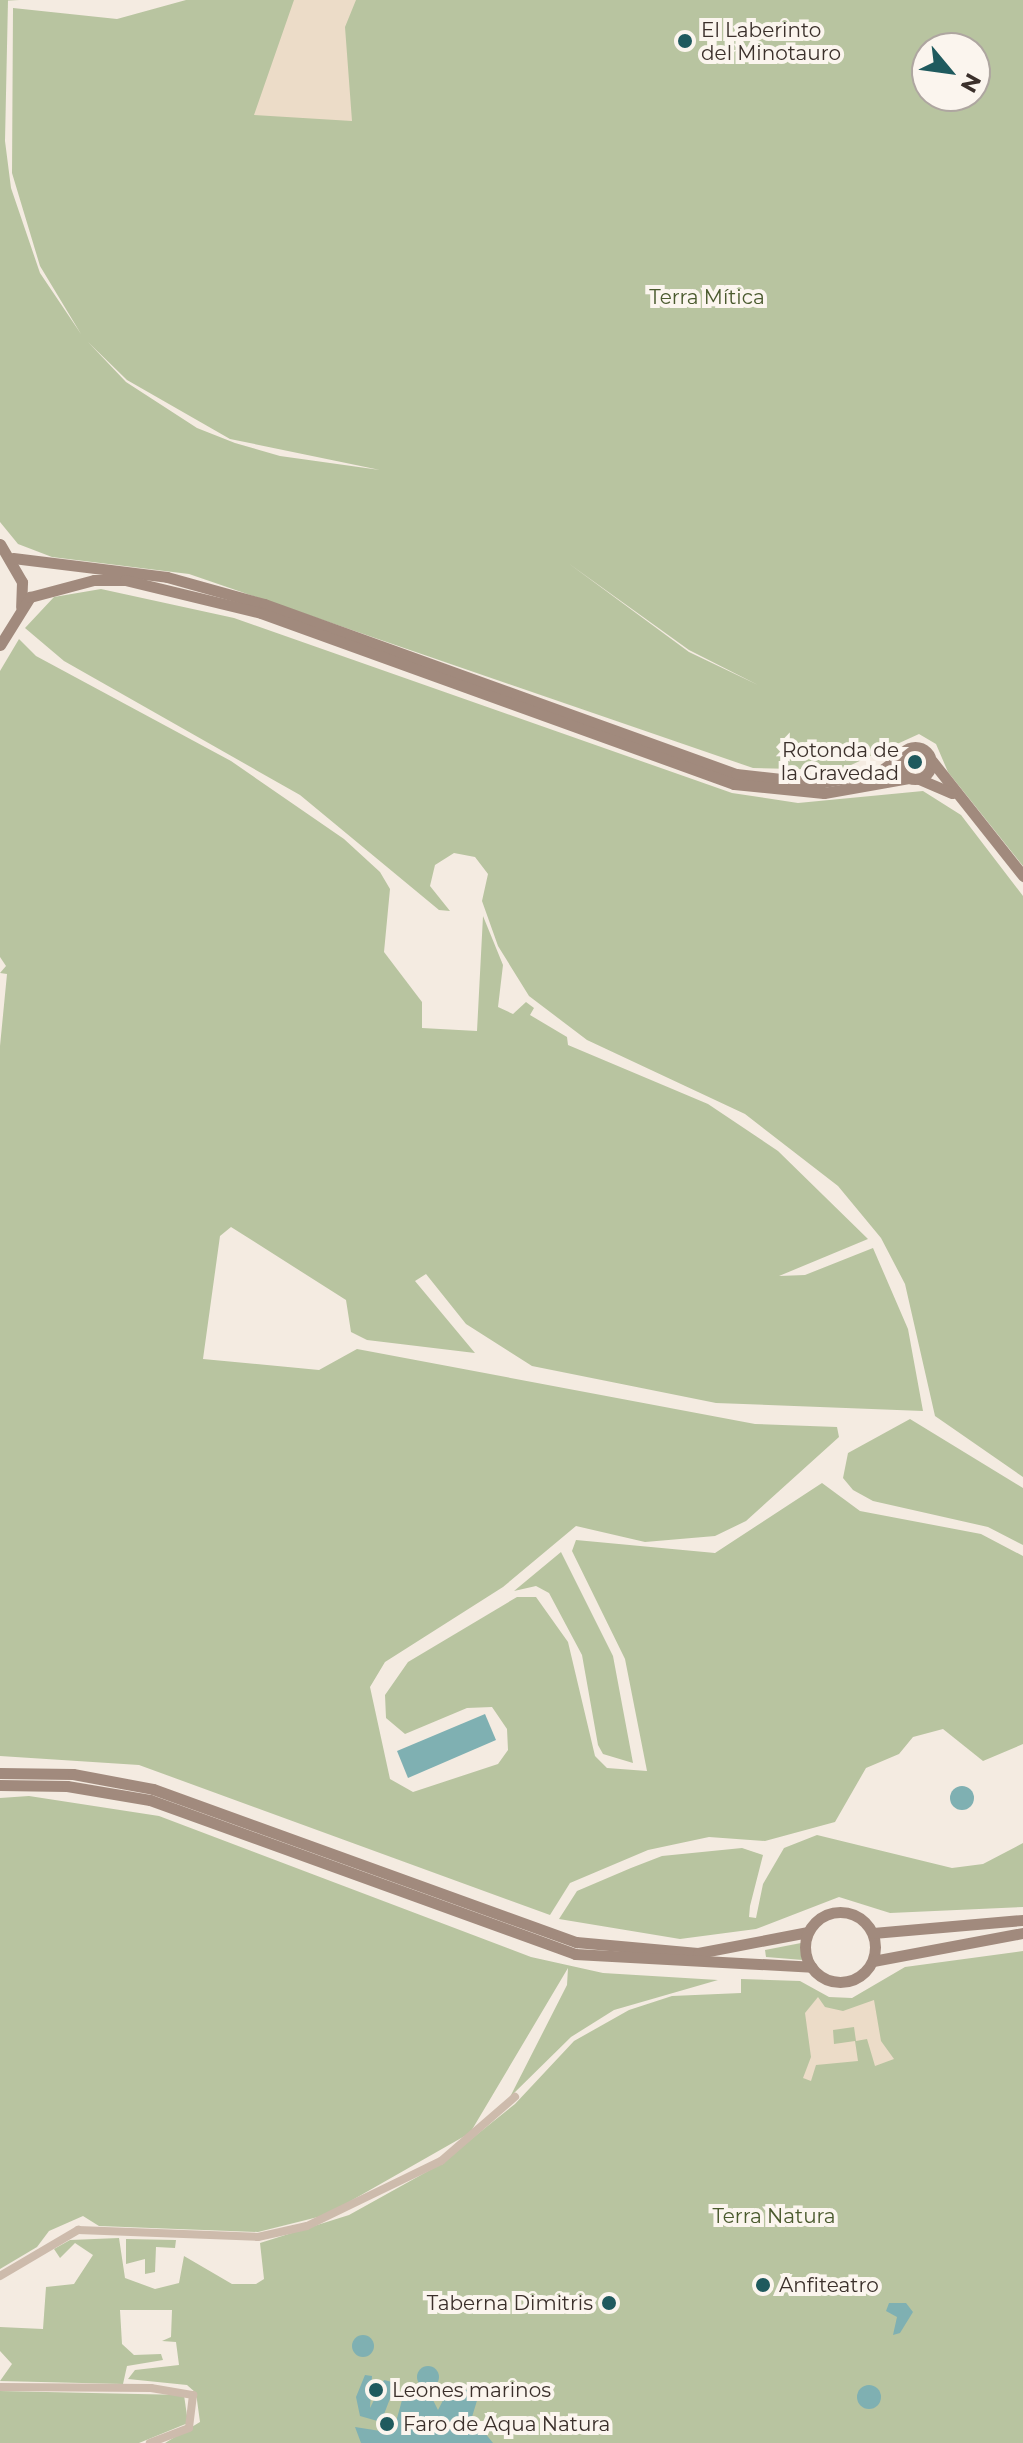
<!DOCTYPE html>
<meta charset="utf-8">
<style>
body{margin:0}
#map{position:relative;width:1023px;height:2443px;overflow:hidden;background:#f4ebe1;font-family:Montserrat,sans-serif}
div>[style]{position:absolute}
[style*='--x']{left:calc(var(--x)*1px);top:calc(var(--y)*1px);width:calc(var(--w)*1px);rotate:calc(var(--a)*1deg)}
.green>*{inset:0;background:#b8c4a0}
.plaza>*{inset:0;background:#ecdcc8}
.water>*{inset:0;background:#7fb0b2}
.round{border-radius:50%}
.minor>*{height:8px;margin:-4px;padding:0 4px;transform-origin:4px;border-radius:4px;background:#cdbbac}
.secondary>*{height:11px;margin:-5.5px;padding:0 5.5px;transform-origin:5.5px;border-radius:5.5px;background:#a18a7d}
.secondary>.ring{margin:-5.5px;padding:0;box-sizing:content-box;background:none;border:11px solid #a18a7d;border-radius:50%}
.dots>*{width:22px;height:22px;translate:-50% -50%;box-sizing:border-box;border:4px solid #fbf5ee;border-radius:50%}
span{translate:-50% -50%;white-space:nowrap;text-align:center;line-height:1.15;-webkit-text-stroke:8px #fbf5ee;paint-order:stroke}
.poi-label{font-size:20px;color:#3b302b}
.left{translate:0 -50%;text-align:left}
.right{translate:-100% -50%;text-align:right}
.park-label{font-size:20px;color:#4a5a2e}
.north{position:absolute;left:911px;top:32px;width:80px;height:80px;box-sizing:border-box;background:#fbf5ee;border:2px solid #aea6a0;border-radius:50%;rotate:119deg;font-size:22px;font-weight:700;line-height:32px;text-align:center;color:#3b302b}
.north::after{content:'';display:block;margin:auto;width:28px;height:36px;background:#1f5a5e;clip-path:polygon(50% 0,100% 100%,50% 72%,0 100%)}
</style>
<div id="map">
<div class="green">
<i style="clip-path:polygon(evenodd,0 0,8px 0,5px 141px,11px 188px,40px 273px,81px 334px,40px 266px,12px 173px,13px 8px,117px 19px,186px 0,1023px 0,1023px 866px,948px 772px,936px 744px,919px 734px,840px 770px,753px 768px,189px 574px,52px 557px,18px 544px,0 522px,0 0,927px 48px,975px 48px,975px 96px,927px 96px,927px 48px,0 0,88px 342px,127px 380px,230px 439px,380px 470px,280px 456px,235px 443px,197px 428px,126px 382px,88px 342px,0 0,568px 563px,689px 650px,758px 685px,689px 652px,568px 563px)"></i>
<i style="clip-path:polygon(101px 589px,234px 618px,732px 793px,798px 803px,923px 791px,961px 815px,1023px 896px,1023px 1477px,935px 1416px,905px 1284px,881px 1238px,838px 1186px,745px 1114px,587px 1040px,529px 996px,498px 946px,482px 901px,488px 874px,475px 857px,454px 853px,435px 865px,430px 886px,450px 911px,439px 910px,300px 795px,64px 661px,25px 628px,54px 597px)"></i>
<i style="clip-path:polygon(19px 639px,36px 656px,231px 761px,344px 839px,380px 872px,390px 889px,384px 952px,422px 1002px,422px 1028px,477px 1031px,483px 916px,503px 965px,498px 1007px,513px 1014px,526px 1002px,534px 1008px,530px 1015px,567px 1037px,568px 1045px,708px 1104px,778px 1151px,868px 1239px,779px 1276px,805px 1275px,873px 1248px,908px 1329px,923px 1411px,716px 1403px,532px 1366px,466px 1324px,426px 1274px,415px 1281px,475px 1353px,367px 1340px,351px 1332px,346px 1300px,231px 1227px,220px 1236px,203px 1359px,319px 1370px,357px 1349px,755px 1424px,837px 1427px,839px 1437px,746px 1521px,715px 1536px,645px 1542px,576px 1526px,503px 1587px,385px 1662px,370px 1687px,390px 1779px,413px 1792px,498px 1764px,508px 1750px,507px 1729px,492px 1707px,467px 1708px,405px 1734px,386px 1718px,385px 1695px,408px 1662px,517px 1597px,536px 1597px,568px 1642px,595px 1756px,607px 1768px,647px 1771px,625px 1659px,572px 1551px,576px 1540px,715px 1553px,822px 1483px,860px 1511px,981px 1534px,1023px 1556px,1023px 1744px,983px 1761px,943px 1729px,913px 1737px,899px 1754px,866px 1768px,835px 1822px,765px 1841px,709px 1837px,648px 1850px,570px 1883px,550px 1915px,139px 1765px,0 1756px,0 1046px,7px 974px,0 973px,6px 966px,0 957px,0 671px)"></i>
<i style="clip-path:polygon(910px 1419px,1023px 1488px,1023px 1545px,988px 1527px,873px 1501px,853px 1490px,843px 1478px,848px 1453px)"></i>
<i style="clip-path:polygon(561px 1552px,613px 1656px,633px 1763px,603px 1754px,598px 1745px,582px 1655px,549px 1593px,536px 1586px,514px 1591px)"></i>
<i style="clip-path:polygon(29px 1796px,159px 1816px,531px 1957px,603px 1973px,718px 1980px,614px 2010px,571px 2037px,510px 2097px,567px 1985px,568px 1968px,470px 2133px,326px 2215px,258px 2232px,99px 2226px,83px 2216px,49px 2231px,37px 2247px,0 2269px,0 1798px)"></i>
<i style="clip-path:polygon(817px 1835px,952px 1868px,983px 1864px,1023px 1843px,1023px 1907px,890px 1913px,839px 1897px,756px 1929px,680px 1939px,559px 1919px,577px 1891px,631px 1868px,662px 1856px,742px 1848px,763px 1855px,750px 1906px,749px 1917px,756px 1918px,763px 1884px,784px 1848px)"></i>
<i style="clip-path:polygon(801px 1943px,803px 1960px,766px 1957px,765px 1950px)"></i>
<i style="clip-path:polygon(1023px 1951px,1023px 2443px,165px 2443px,200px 2422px,196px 2393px,187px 2385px,128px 2379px,135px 2370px,179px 2365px,176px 2342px,162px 2341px,171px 2337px,172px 2310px,120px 2310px,122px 2344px,134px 2355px,161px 2354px,163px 2360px,127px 2366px,123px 2384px,0 2381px,12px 2364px,0 2351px,0 2327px,43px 2329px,46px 2287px,74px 2284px,93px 2255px,75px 2243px,60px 2258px,54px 2249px,70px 2240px,119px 2238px,125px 2278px,155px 2289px,179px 2283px,184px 2256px,232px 2284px,256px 2284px,264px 2279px,260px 2243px,349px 2215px,439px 2165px,515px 2104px,574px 2041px,629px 2010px,672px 1996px,741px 1993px,741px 1979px,800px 1981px,829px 1997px,852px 1998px,905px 1967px)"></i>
<i style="clip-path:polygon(126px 2239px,176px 2240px,175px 2248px,156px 2247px,155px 2272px,145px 2274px,145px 2259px,126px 2264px)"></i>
<i style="clip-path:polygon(0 2391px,184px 2395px,188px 2423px,139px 2443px,0 2443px)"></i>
</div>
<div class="plaza">
<i style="clip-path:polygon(294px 0,356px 0,345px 27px,352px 121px,254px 115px)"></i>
<i style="clip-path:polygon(818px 1997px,825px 2007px,843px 2011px,874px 2000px,881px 2041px,894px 2059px,875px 2066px,867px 2039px,856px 2041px,854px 2027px,833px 2030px,834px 2044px,855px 2041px,858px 2061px,816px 2065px,811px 2081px,803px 2078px,811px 2057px,805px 2013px)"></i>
</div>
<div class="water">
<i style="clip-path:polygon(485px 1714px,496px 1740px,408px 1778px,397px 1751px)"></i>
<i class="round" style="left:950px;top:1786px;width:24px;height:24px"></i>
<i style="clip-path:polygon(889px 2303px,906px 2303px,913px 2312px,900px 2333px,893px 2335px,897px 2317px,886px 2311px)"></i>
<i class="round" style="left:352px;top:2335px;width:22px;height:22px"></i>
<i class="round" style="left:417px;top:2366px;width:22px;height:22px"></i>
<i style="clip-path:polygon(365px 2375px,372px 2376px,370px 2408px,384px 2380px,396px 2383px,381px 2422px,360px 2416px,356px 2397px)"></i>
<i style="clip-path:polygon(451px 2385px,479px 2394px,472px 2417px,493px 2443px,361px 2443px,355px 2427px,393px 2433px,405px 2389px,431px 2396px,438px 2410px)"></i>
<i class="round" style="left:857px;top:2385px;width:24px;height:24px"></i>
</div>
<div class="minor">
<i style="--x:0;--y:2276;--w:91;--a:-30.5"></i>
<i style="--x:78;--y:2230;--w:180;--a:2.2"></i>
<i style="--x:258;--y:2237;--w:50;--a:-12.7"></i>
<i style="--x:307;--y:2226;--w:149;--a:-25.9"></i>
<i style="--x:441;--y:2161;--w:98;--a:-40.9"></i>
<i style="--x:0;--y:2387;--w:151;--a:0.4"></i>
<i style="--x:151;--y:2388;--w:43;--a:9.5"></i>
<i style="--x:193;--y:2395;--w:33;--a:97"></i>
<i style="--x:189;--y:2428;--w:42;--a:159"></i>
</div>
<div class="secondary">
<i style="--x:0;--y:544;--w:44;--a:59.9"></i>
<i style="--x:22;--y:582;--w:25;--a:92"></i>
<i style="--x:13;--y:558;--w:155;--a:7"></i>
<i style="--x:167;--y:577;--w:101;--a:15.6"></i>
<i style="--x:264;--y:604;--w:502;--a:19.81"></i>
<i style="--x:736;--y:774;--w:82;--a:6.3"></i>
<i style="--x:818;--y:783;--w:62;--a:-10.2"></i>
<i style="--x:879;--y:772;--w:26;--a:-36"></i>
<i style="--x:0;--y:645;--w:57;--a:-58"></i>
<i style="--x:30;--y:597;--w:66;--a:-14.9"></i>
<i style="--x:94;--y:580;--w:31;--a:0"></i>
<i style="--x:125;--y:580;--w:140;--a:13.6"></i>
<i style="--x:261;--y:613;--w:503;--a:19.88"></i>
<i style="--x:734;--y:784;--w:90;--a:5.7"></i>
<i style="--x:824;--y:793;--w:86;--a:-10"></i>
<i class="ring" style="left:899px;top:747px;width:21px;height:21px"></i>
<i style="--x:932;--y:761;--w:147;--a:51.6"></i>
<i style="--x:919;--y:779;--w:36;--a:23"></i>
<i style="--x:0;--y:1773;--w:73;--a:0.8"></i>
<i style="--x:73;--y:1774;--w:81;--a:10.6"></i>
<i style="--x:153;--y:1789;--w:450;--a:19.9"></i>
<i style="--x:576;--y:1942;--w:122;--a:5.2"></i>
<i style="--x:698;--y:1953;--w:112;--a:-10.8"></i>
<i style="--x:0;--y:1785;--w:67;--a:0.9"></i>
<i style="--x:67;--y:1786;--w:84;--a:9.6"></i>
<i style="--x:150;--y:1800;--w:452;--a:19.9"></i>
<i style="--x:575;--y:1954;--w:237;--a:3.1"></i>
<i class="ring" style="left:805px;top:1912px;width:59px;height:59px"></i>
<i style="--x:873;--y:1933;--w:151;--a:-5"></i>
<i style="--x:873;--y:1961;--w:153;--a:-10.6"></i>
</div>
<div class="dots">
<i style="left:685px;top:41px;background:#1f5a5e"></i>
<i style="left:915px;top:762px;background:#1f5a5e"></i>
<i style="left:763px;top:2285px;background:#1f5a5e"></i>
<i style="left:609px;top:2303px;background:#1f5a5e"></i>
<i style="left:376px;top:2390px;background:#1f5a5e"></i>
<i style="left:387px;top:2424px;background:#1f5a5e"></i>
</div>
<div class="poi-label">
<span class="left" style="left:701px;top:42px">El Laberinto<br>del Minotauro</span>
<span class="right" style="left:899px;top:762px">Rotonda de<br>la Gravedad</span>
<span class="left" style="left:779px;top:2285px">Anfiteatro</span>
<span class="right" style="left:593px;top:2303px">Taberna Dimitris</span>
<span class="left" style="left:392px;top:2390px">Leones marinos</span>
<span class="left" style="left:403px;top:2424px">Faro de Aqua Natura</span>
</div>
<div class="park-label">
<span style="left:707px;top:297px">Terra Mítica</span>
<span style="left:774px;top:2216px">Terra Natura</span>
</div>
<div class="north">N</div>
</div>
